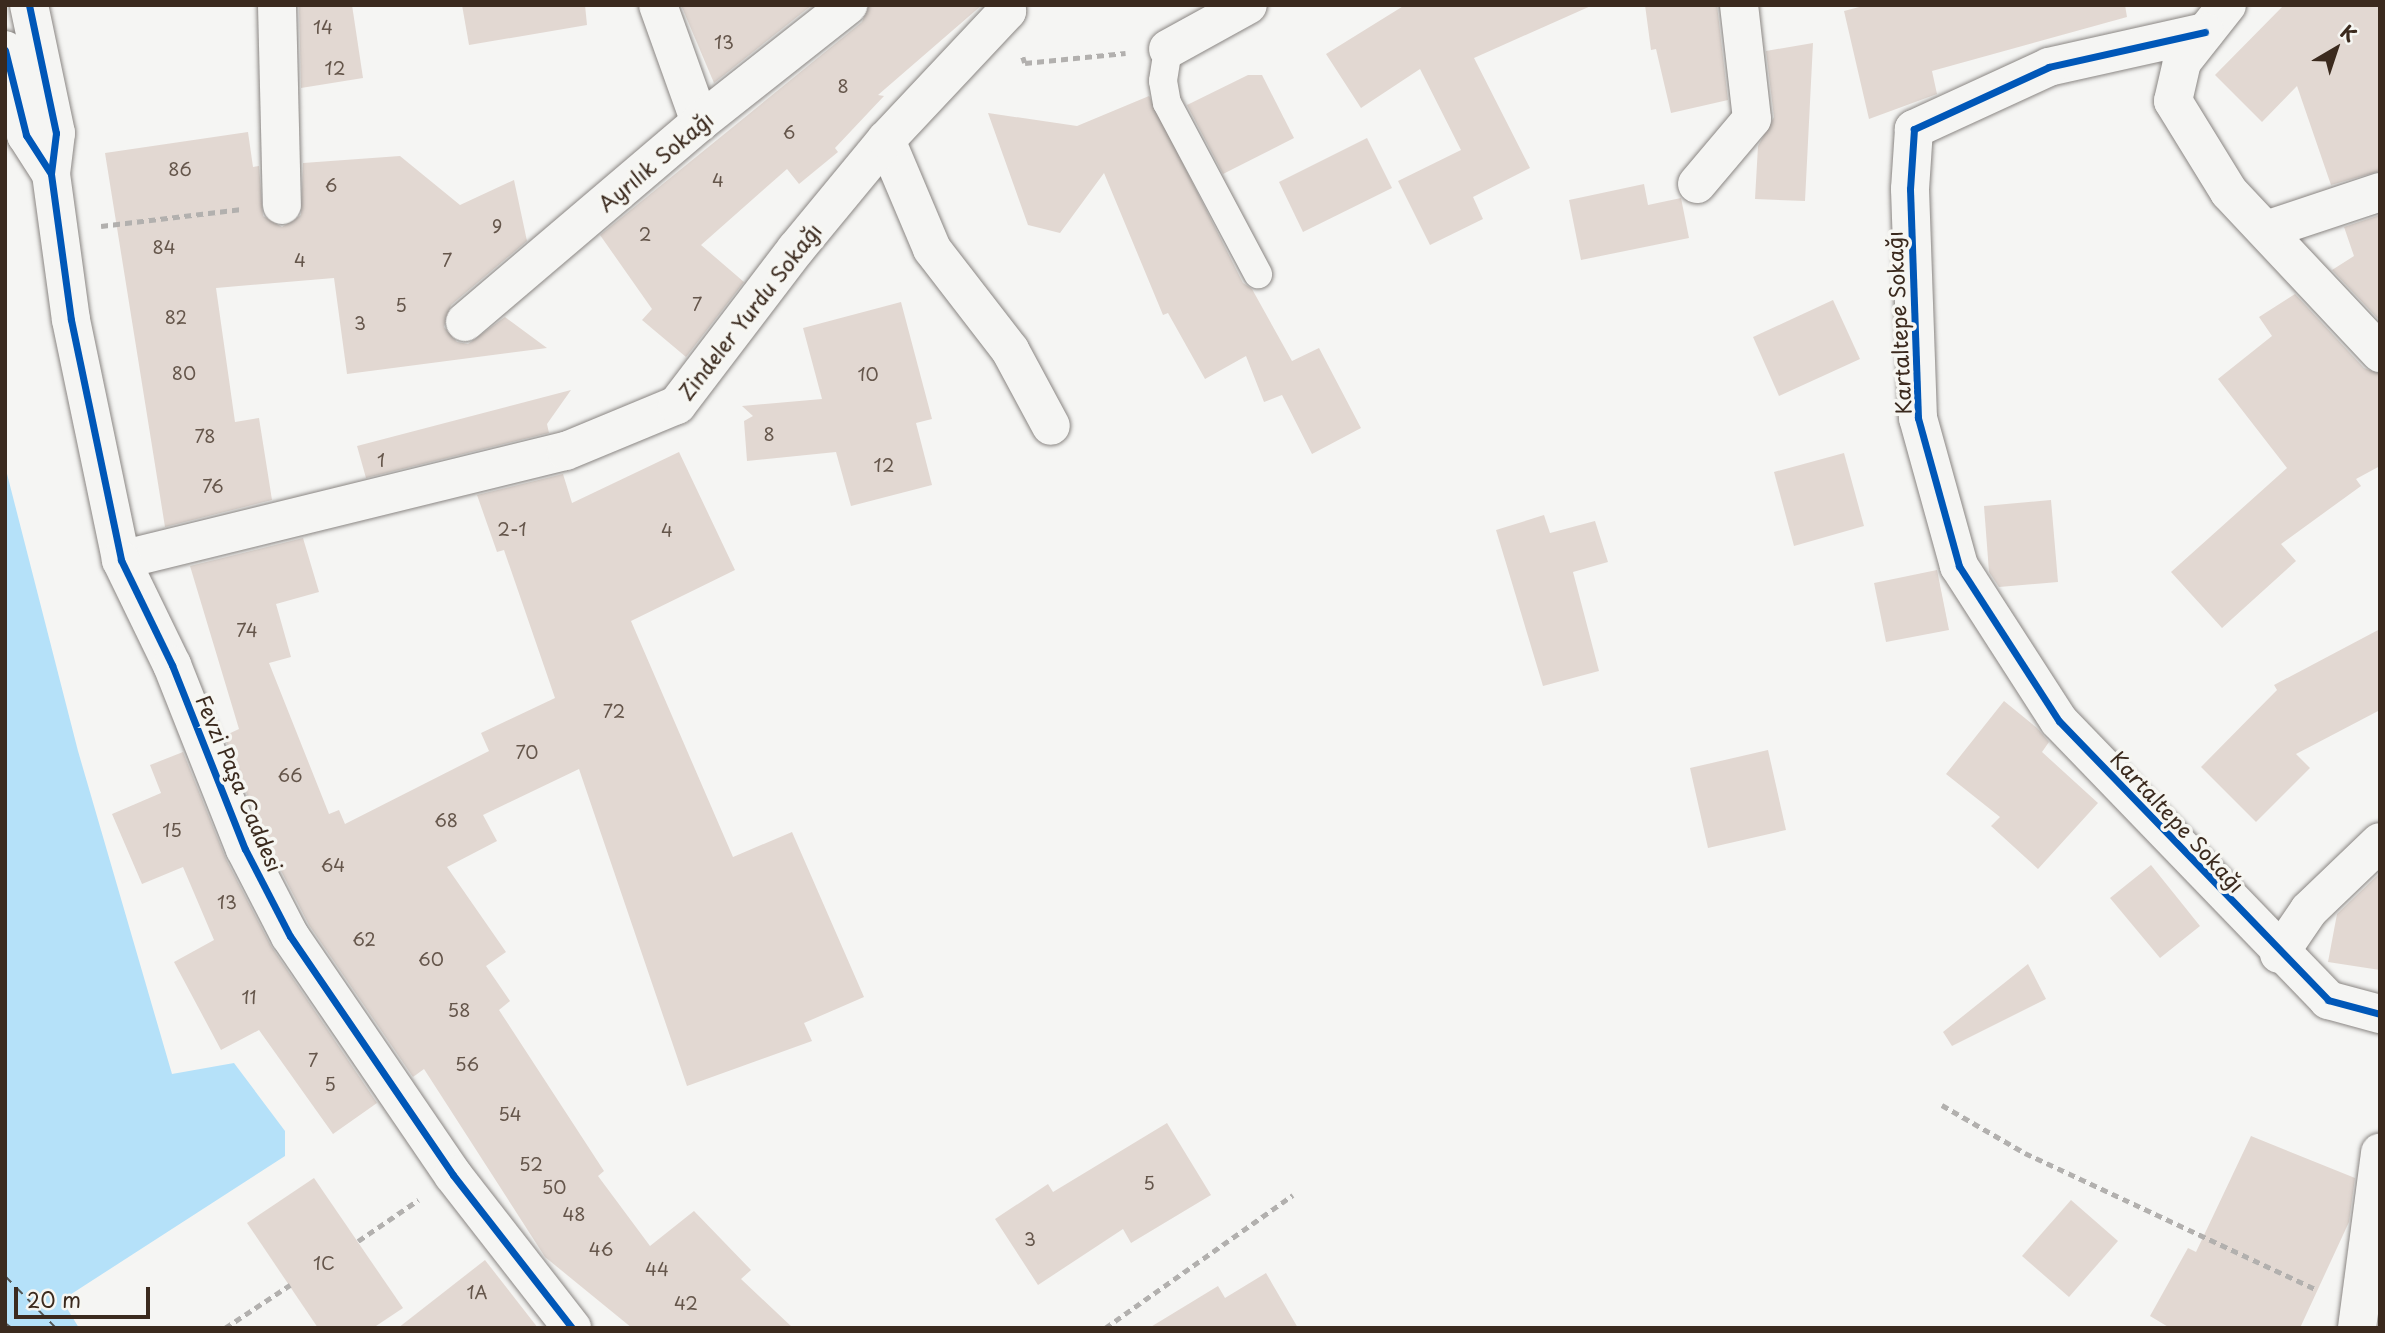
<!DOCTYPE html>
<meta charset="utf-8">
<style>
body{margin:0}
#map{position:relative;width:2385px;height:1333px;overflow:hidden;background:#f5f5f3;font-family:"Playpen Sans",sans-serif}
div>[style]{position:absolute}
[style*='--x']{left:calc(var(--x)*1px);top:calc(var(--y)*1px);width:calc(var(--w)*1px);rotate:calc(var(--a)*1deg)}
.water>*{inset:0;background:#b5e1f9}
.ferry>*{height:2px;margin-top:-1px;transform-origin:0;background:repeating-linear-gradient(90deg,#535655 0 9px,transparent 0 16px)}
.building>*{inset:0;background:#e2d8d2}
.path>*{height:4.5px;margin-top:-2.25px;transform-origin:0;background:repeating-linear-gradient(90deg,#b2b0ae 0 7px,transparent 0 12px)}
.roads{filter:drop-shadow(0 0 2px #8a8683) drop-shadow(0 0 2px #8a8683)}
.lane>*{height:28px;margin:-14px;padding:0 14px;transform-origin:14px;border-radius:14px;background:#f5f5f3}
.street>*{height:38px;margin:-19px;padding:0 19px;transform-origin:19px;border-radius:19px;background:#f5f5f3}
.primary>*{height:38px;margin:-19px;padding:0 19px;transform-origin:19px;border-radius:19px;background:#f5f5f3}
.cycleway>*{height:7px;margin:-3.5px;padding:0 3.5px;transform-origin:3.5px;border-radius:3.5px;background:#0057b8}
span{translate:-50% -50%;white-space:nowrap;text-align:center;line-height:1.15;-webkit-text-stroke:7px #f6f6f2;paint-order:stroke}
.number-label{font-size:18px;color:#65564b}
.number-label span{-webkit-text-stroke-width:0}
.street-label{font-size:21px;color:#3b2a1e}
.frame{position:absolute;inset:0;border:7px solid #3b2a1e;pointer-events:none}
.north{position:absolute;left:2301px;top:14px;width:70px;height:70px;-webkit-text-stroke:5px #f6f6f2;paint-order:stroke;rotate:39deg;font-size:19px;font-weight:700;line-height:28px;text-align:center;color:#3b2a1e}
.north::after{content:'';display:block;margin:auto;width:24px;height:32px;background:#3b2a1e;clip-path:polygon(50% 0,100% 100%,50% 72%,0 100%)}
.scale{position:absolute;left:14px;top:1287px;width:136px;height:32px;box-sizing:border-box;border:4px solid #3b2a1e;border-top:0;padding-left:9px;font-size:21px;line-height:24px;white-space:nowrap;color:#3b2a1e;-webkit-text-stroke:5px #f6f6f2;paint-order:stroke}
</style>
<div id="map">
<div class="water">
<i style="clip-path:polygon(5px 466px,78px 751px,172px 1074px,234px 1063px,285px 1131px,285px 1156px,62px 1300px,79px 1328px,5px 1328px)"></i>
</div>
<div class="ferry">
<i style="--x:5;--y:1276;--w:73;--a:45.6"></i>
<i style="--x:5;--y:1323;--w:9;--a:36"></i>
</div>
<div class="building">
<i style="clip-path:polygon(299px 5px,352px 5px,363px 78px,301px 88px)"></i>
<i style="clip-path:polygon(462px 5px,585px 5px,587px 25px,469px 45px)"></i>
<i style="clip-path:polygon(681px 5px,812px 5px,714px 83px)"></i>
<i style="clip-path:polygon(869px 5px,982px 5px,878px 95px,884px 96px,835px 148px,838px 152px,799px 184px,787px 169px,701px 245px,744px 282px,686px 357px,642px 320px,652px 309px,600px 235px,862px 22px)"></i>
<i style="clip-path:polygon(1405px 5px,1593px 5px,1474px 58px,1530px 168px,1473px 197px,1483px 219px,1430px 245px,1398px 181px,1461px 150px,1420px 69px,1361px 108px,1326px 54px)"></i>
<i style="clip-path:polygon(1645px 5px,1717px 5px,1728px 100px,1671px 113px,1656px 49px,1651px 50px)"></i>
<i style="clip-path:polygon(1867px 5px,2125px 5px,2127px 17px,1932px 71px,1937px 94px,1869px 119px,1844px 11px)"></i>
<i style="clip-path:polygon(2284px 5px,2380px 5px,2380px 171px,2331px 185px,2297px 86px,2262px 122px,2215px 75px)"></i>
<i style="clip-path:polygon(1813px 43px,1805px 201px,1755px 199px,1758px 146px,1774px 117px,1766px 51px)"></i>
<i style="clip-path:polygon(1248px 75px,1262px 75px,1294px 138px,1223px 174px,1187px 105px)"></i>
<i style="clip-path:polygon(1149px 96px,1243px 283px,1252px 289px,1292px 361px,1319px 348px,1361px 428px,1312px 454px,1282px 395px,1264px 402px,1246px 356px,1205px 379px,1168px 313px,1163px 315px,1104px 173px,1060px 233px,1028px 225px,988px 113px,1077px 126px)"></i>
<i style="clip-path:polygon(248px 132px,253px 167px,259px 166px,263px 216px,282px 227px,301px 215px,303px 163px,400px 156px,460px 205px,514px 180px,527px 241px,451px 305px,444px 327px,457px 342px,468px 344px,505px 317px,547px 348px,347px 374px,334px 278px,216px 288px,235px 422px,259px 418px,272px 500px,165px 527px,105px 153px)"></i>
<i style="clip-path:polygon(1367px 138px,1392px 188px,1303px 232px,1279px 182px)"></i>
<i style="clip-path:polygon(1644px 184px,1648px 205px,1681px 198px,1689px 238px,1581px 260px,1569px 200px)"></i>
<i style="clip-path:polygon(2380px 215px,2380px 321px,2332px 270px,2354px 256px,2344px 227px)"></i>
<i style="clip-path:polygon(2295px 294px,2364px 368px,2380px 374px,2380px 466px,2356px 479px,2361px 486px,2281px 544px,2296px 561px,2222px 628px,2171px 572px,2287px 468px,2218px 379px,2272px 336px,2259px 317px)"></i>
<i style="clip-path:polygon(1833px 300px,1860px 359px,1779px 396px,1753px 337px)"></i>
<i style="clip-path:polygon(901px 302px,932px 419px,916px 423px,932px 485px,851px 506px,836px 452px,747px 461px,744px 421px,753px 416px,742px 406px,822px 399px,803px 328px)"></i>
<i style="clip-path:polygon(571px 390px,547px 424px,549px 433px,366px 478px,357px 446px)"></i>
<i style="clip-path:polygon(679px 452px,735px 570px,631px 621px,733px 857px,792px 832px,864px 997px,804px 1023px,812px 1041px,687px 1086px,579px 769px,483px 815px,497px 841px,447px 867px,506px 952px,486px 966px,510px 1001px,499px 1010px,604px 1171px,598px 1176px,650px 1246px,694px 1211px,751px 1270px,741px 1279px,793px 1328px,632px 1328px,545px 1257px,424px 1069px,413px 1077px,309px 925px,265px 840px,224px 736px,239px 729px,190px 566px,303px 538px,319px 592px,276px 604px,291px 657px,269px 663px,329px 814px,339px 810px,345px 824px,489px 751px,481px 733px,555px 698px,504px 550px,497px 552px,477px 495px,563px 474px,572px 503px)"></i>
<i style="clip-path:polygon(1844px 453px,1864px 526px,1794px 546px,1774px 472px)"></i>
<i style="clip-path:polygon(2051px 500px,2058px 582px,1999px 587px,1989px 572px,1984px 506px)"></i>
<i style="clip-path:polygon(1544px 515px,1550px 533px,1595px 521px,1608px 562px,1573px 572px,1599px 671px,1543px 686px,1496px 530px)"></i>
<i style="clip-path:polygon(1937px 570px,1949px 630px,1886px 642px,1874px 583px)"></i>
<i style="clip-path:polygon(2380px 629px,2380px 710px,2296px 754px,2310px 768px,2256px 822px,2201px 767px,2277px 690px,2274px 685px)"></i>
<i style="clip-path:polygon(2004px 701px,2037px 728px,2049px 742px,2042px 752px,2098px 803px,2038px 869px,1991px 826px,2000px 817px,1946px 774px)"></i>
<i style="clip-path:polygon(1768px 750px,1786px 830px,1708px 848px,1690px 768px)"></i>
<i style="clip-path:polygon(183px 752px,226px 859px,271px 946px,377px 1103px,333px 1134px,259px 1030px,221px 1050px,174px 962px,214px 940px,183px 867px,142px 884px,112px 814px,161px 793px,150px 765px)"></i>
<i style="clip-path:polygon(2151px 865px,2200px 926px,2160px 958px,2110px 898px)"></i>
<i style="clip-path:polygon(2380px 873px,2380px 970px,2328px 962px,2337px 914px)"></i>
<i style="clip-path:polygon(2028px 964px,2046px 999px,1952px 1046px,1943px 1032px)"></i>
<i style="clip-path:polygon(1167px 1123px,1211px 1195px,1131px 1243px,1123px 1229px,1038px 1285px,995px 1219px,1048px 1184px,1053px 1192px)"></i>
<i style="clip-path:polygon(2251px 1136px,2355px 1178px,2349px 1222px,2300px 1328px,2170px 1328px,2150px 1316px,2188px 1248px,2196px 1252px)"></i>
<i style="clip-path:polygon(314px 1178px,403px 1308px,373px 1328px,318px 1328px,247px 1223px)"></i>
<i style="clip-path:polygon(2071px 1200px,2118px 1241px,2069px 1297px,2022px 1256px)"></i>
<i style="clip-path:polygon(485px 1260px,538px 1328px,398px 1328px)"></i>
<i style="clip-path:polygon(1266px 1273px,1298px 1328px,1149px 1328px,1218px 1286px,1225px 1298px)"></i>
</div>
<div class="path">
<i style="--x:1023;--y:57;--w:6;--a:72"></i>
<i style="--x:1025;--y:63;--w:101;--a:-5.7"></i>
<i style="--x:101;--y:226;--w:142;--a:-6.9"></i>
<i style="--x:1942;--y:1105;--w:96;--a:30"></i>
<i style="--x:2025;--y:1153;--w:323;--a:25.1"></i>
<i style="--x:358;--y:1241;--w:73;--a:-34.3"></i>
<i style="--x:225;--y:1328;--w:78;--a:-33.5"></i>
<i style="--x:1105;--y:1328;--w:230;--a:-35.3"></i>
</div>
<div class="roads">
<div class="lane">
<i style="--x:1168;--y:49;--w:32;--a:99"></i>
<i style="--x:1163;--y:81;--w:22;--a:80"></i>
<i style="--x:1167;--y:103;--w:194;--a:62"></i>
</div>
<div class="street">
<i style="--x:277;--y:5;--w:200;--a:88.6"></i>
<i style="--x:658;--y:5;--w:124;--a:70.3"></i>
<i style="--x:2227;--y:5;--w:73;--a:128.3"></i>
<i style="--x:2182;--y:62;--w:40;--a:103"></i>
<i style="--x:2173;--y:101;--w:107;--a:58.4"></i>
<i style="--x:2229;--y:192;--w:221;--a:46.8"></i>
<i style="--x:2205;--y:32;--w:160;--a:167.4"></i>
<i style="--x:2049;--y:67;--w:149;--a:155.3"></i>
<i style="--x:1914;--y:129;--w:60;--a:93.8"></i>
<i style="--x:1910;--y:189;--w:229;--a:88"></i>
<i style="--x:1918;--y:418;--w:154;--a:74.5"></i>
<i style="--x:1959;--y:566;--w:184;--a:57.2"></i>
<i style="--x:2059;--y:721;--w:388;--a:46"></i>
<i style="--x:2328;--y:1000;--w:54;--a:15.1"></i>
<i style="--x:1168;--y:49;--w:91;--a:-28.8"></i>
<i style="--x:886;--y:140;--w:118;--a:67.1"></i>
<i style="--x:932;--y:249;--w:128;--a:52.3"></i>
<i style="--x:1010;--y:350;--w:86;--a:61.7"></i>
<i style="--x:1697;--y:184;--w:85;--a:-49.8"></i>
<i style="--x:1752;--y:119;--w:115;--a:-96.5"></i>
<i style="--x:2266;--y:230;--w:120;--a:-18.4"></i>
<i style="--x:465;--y:322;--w:309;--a:-40.4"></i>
<i style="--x:700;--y:122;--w:189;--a:-38.3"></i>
<i style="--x:121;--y:560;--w:458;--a:-13.8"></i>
<i style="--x:566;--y:451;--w:120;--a:-22.5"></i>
<i style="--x:677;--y:405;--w:196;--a:-52.7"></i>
<i style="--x:796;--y:249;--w:141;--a:-50.5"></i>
<i style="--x:886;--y:140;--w:177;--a:-46.8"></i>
<i style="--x:1007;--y:11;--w:6;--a:-108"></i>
<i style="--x:2279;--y:954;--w:53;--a:-55.7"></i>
<i style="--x:2309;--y:910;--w:98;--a:-43.8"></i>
<i style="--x:2357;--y:1328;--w:177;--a:-82.5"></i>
</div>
<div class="primary">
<i style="--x:29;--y:5;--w:131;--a:78.1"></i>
<i style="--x:56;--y:133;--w:41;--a:97"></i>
<i style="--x:51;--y:174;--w:147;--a:82.2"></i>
<i style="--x:71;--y:320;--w:245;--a:78.2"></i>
<i style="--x:121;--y:560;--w:117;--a:64.1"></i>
<i style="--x:172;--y:665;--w:198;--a:68.4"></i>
<i style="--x:245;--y:849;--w:98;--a:62.7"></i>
<i style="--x:290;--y:936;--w:289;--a:55.7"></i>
<i style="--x:453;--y:1175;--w:194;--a:52.1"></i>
<i style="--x:5;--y:50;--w:88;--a:76.1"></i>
<i style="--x:26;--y:135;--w:46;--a:57.3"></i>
</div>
</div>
<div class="cycleway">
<i style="--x:29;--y:5;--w:131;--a:78.1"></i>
<i style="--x:56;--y:133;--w:41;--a:97"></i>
<i style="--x:51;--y:174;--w:147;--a:82.2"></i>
<i style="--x:71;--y:320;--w:245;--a:78.2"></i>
<i style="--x:121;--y:560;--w:117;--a:64.1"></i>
<i style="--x:172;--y:665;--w:198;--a:68.4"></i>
<i style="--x:245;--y:849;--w:98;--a:62.7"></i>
<i style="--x:290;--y:936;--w:289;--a:55.7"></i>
<i style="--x:453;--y:1175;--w:194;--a:52.1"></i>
<i style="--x:2205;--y:32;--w:160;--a:167.4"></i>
<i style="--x:2049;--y:67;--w:149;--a:155.3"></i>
<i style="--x:1914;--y:129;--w:60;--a:93.8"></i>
<i style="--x:1910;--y:189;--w:229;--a:88"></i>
<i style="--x:1918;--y:418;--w:154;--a:74.5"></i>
<i style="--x:1959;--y:566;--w:184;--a:57.2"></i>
<i style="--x:2059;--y:721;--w:388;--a:46"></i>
<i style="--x:2328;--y:1000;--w:54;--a:15.1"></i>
<i style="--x:5;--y:50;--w:88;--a:76.1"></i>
<i style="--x:26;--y:135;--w:46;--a:57.3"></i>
</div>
<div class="number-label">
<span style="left:323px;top:27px">14</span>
<span style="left:724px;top:42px">13</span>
<span style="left:335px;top:68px">12</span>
<span style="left:843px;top:86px">8</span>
<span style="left:789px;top:132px">6</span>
<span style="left:180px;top:169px">86</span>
<span style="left:718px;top:180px">4</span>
<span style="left:331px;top:185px">6</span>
<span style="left:497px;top:226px">9</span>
<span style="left:645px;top:234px">2</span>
<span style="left:164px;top:247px">84</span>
<span style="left:300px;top:260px">4</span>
<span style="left:447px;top:260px">7</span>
<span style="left:697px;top:304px">7</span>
<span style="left:401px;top:305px">5</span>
<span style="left:176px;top:317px">82</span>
<span style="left:360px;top:323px">3</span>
<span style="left:184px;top:373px">80</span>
<span style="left:868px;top:374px">10</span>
<span style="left:769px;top:434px">8</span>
<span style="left:205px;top:436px">78</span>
<span style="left:381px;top:460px">1</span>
<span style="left:884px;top:465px">12</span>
<span style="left:213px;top:486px">76</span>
<span style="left:512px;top:529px">2-1</span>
<span style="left:667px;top:530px">4</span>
<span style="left:247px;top:630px">74</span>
<span style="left:614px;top:711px">72</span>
<span style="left:527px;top:752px">70</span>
<span style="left:290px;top:775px">66</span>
<span style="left:446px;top:820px">68</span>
<span style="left:172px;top:830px">15</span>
<span style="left:333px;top:865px">64</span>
<span style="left:227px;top:902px">13</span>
<span style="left:364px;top:939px">62</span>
<span style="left:431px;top:959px">60</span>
<span style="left:249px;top:997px">11</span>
<span style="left:459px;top:1010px">58</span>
<span style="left:313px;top:1060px">7</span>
<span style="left:467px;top:1064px">56</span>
<span style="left:330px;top:1084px">5</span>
<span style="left:510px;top:1114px">54</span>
<span style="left:531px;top:1164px">52</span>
<span style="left:1149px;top:1183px">5</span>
<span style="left:554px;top:1187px">50</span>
<span style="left:574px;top:1214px">48</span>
<span style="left:1030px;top:1239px">3</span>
<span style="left:601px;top:1249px">46</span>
<span style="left:324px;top:1263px">1C</span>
<span style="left:657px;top:1269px">44</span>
<span style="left:477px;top:1292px">1A</span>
<span style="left:686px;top:1303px">42</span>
</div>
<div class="street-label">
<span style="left:655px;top:161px;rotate:-40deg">Ayrılık Sokağı</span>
<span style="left:749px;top:311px;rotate:-52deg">Zindeler Yurdu Sokağı</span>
<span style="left:1898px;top:323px;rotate:-93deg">Kartaltepe Sokağı</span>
<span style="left:240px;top:783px;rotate:67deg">Fevzi Paşa Caddesi</span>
<span style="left:2178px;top:821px;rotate:47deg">Kartaltepe Sokağı</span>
</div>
<div class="frame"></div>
<div class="north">K</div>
<div class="scale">20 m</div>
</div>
